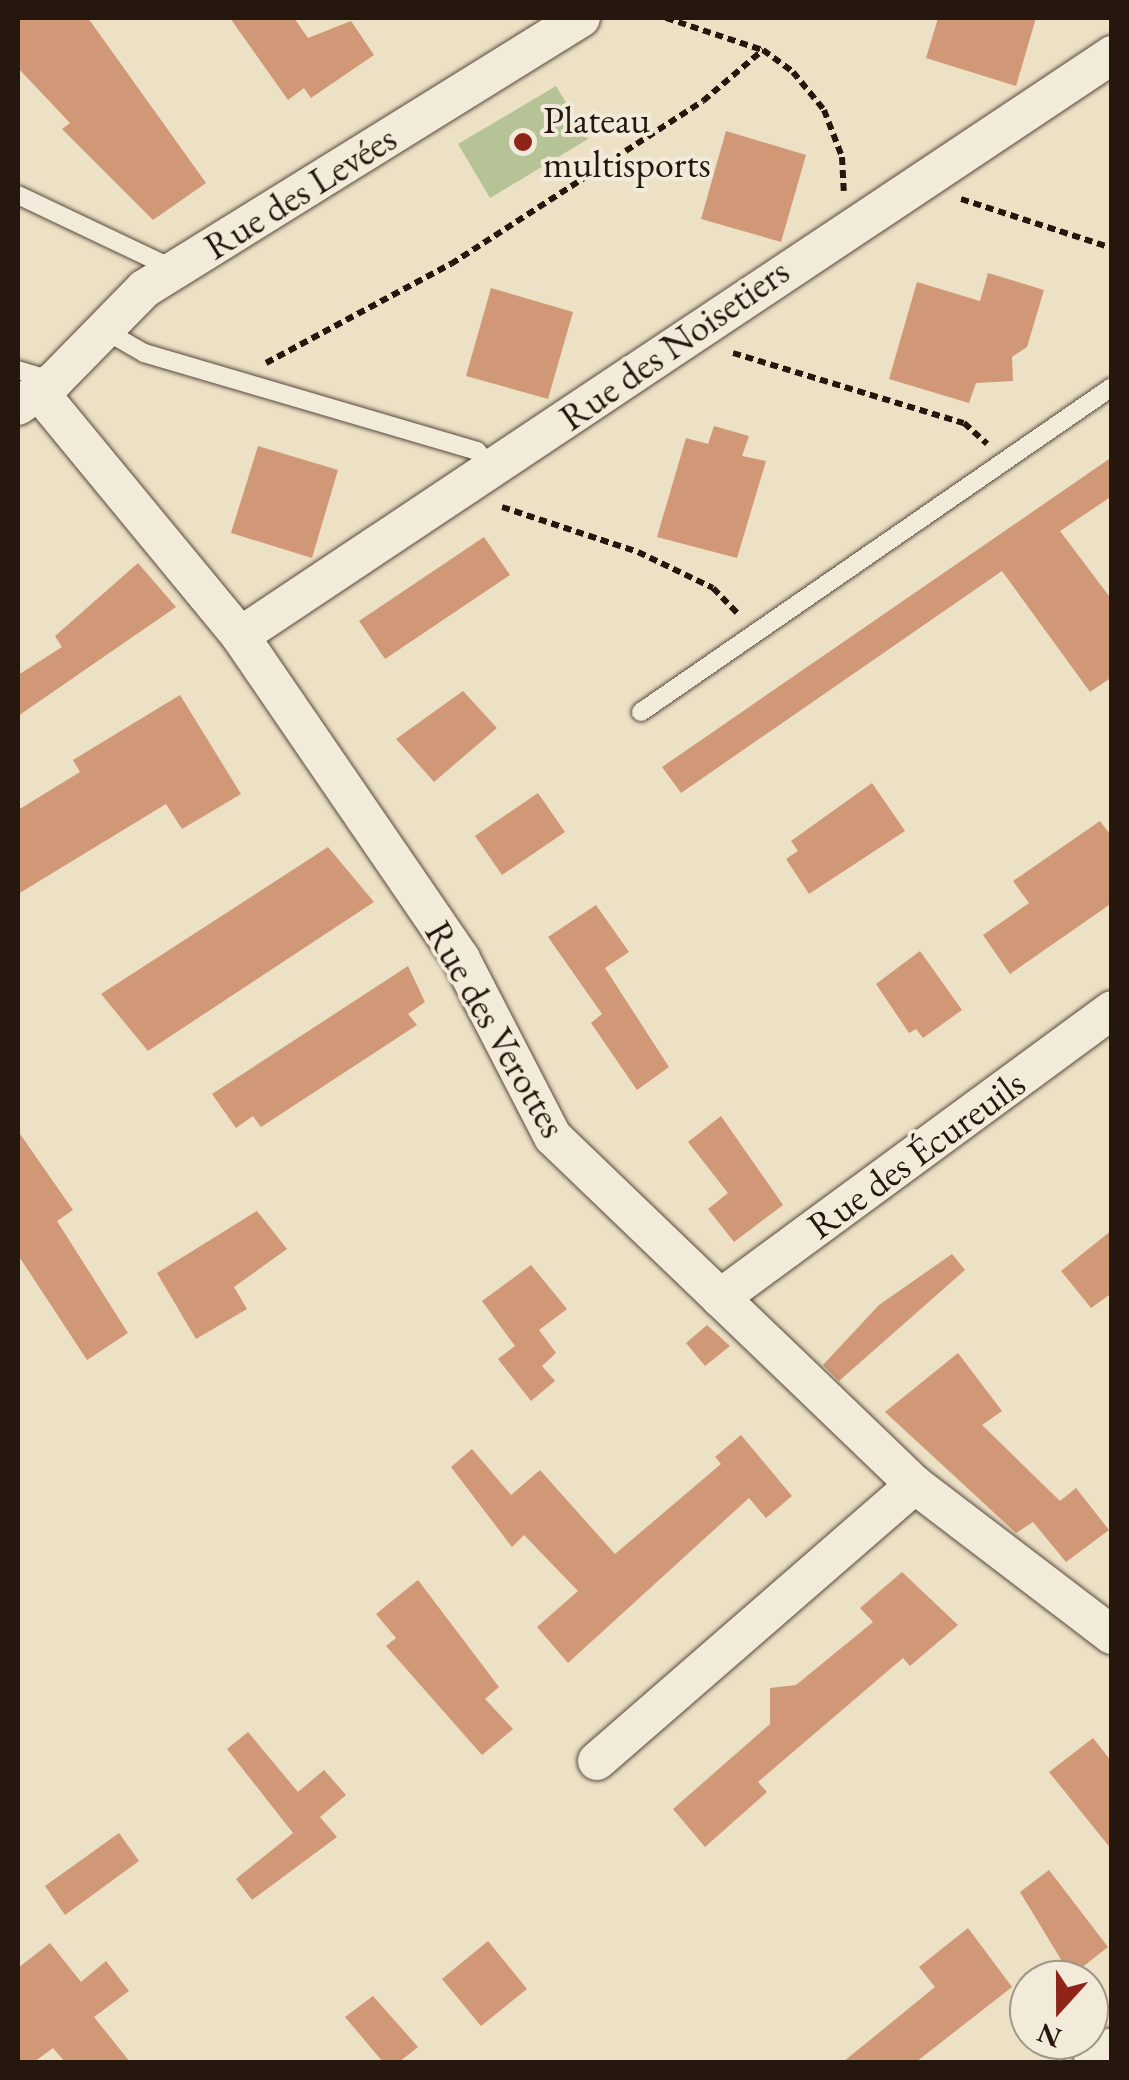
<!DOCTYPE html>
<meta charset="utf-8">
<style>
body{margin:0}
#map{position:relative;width:1129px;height:2080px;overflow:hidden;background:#ece0c5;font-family:"EB Garamond",serif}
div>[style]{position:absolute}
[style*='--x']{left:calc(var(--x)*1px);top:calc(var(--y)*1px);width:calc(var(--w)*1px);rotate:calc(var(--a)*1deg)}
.green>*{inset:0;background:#b6c396}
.building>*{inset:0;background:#d09877}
.path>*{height:6px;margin-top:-3px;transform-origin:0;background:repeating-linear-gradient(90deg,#26170e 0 8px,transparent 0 13px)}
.roads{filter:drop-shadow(0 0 2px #58493c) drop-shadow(0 0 2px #58493c)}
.service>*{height:18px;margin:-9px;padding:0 9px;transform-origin:9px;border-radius:9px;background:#f3ebd9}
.minor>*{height:38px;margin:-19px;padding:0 19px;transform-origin:19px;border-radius:19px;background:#f3ebd9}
.dots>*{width:28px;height:28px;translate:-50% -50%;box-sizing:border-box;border:5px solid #f3ebd9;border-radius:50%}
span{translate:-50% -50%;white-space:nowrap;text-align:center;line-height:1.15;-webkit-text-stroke:8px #f3ebd9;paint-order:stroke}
.poi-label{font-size:38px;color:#26170e}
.left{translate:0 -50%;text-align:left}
.street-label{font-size:38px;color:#26170e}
.frame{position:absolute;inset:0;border:20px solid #26170e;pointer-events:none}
.north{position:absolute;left:1009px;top:1960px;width:100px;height:100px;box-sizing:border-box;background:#f3ebd9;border:2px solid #a19688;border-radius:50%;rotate:201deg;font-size:28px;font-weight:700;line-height:40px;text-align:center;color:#26170e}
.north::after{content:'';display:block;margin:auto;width:35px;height:45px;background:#8f2418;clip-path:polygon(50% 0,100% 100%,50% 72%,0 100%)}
</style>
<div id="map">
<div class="green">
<i style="clip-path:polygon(556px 86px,588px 139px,490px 198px,458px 144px)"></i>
</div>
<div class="building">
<i style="clip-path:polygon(18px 18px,88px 18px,206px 183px,153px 220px,62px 129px,70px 123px,18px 68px)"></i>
<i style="clip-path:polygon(230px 18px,294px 18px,308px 38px,351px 21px,374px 55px,311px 98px,304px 88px,288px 100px)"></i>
<i style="clip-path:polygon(938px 18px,1036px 18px,1016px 86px,926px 58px)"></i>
<i style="clip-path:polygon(726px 131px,806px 155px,781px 242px,701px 219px)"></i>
<i style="clip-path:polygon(988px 273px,1044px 290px,1027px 347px,1012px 357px,1013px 381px,976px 383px,969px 403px,889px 379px,917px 282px,980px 301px)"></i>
<i style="clip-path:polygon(491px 288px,573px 312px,548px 399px,466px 376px)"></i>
<i style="clip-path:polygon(714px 426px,749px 436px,742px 456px,766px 461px,737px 558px,657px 537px,686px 438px,708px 444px)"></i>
<i style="clip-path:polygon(258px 446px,338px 470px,312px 558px,231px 533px)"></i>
<i style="clip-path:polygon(1112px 457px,1112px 496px,1060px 531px,1112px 600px,1112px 677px,1090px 692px,1002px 571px,681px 793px,662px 767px)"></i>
<i style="clip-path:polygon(484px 537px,510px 575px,385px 659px,359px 621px)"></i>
<i style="clip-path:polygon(138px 563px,176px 607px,18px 716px,18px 675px,62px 647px,55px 636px)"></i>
<i style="clip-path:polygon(463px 691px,497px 728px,434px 782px,396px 739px)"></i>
<i style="clip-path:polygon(180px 695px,241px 794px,182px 829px,166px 804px,18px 894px,18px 810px,80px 772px,73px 760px)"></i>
<i style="clip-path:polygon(872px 783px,905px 831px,809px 894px,786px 859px,798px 851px,791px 841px)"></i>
<i style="clip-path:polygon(538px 793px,565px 832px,502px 875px,475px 836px)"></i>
<i style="clip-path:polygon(1100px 821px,1112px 837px,1112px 903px,1010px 974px,983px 935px,1029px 903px,1013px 881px)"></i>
<i style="clip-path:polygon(328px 847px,374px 902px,148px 1051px,101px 994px)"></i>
<i style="clip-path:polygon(596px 905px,629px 952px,605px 968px,669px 1067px,637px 1090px,591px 1023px,602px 1014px,548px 937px)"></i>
<i style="clip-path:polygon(920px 951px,962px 1010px,923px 1038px,916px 1029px,909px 1033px,876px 984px)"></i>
<i style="clip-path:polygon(408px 966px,425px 1002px,408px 1014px,417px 1025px,261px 1127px,253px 1116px,236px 1128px,212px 1094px)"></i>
<i style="clip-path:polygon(721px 1116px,783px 1205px,734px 1242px,708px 1209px,728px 1193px,688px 1142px)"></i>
<i style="clip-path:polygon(18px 1131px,73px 1210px,57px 1221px,128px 1333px,87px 1360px,18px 1255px)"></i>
<i style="clip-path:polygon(257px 1211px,287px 1249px,234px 1287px,247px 1309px,196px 1339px,157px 1273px)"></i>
<i style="clip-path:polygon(1112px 1230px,1112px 1293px,1091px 1308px,1061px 1271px)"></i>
<i style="clip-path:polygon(952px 1254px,965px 1270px,839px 1381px,823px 1365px,879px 1305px)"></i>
<i style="clip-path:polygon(531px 1265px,567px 1309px,539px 1330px,556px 1353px,542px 1366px,555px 1381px,531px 1401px,498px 1359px,515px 1346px,482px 1301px)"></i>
<i style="clip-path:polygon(707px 1325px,730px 1346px,705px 1366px,686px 1343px)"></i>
<i style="clip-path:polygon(958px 1353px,1002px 1411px,982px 1425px,1060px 1501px,1076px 1488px,1109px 1530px,1066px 1562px,1033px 1522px,1016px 1533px,885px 1412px)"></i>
<i style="clip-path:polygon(741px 1435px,792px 1496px,766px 1518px,749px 1498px,568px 1663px,537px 1627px,578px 1591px,524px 1535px,512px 1547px,451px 1467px,472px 1449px,511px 1495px,540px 1470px,615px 1554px,721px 1464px,715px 1457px)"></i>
<i style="clip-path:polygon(902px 1572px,958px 1625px,910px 1666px,903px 1658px,758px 1782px,767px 1792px,705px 1847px,673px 1809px,770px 1724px,770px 1688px,796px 1685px,873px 1622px,860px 1608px)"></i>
<i style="clip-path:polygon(418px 1580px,499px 1687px,485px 1699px,513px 1729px,482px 1755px,386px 1646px,396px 1638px,376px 1614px)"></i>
<i style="clip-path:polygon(248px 1732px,298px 1792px,324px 1770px,346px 1795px,320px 1817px,337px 1837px,252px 1900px,236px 1879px,293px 1833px,227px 1749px)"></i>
<i style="clip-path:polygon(1093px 1738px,1112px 1762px,1112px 1850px,1049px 1772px)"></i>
<i style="clip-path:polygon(119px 1833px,139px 1861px,65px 1915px,45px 1886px)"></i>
<i style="clip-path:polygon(1049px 1870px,1108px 1947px,1071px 1976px,1020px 1892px)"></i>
<i style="clip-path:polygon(968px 1928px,1012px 1987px,916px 2062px,843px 2062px,935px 1987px,919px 1967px)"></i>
<i style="clip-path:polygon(488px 1941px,527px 1989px,481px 2026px,442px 1979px)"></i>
<i style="clip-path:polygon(50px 1943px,81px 1982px,106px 1961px,129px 1991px,94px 2017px,130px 2062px,65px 2062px,53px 2048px,34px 2062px,18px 2062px,18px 1968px)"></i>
<i style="clip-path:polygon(373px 1996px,418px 2047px,399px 2062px,383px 2062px,345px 2017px)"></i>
</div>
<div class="path">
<i style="--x:666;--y:18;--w:102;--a:18.3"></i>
<i style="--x:763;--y:50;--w:37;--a:36"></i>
<i style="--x:793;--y:72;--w:49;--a:50.8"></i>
<i style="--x:824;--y:110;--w:50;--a:69"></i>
<i style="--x:842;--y:157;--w:34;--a:87"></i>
<i style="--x:961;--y:199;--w:159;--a:18"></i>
<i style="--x:733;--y:353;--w:241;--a:16.9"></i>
<i style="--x:964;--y:423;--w:31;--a:42"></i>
<i style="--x:266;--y:363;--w:210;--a:-28.2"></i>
<i style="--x:451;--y:264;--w:300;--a:-32.9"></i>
<i style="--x:703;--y:101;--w:79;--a:-40.4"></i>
<i style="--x:502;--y:507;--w:143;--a:18.3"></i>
<i style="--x:638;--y:552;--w:83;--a:25.6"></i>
<i style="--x:713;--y:588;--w:36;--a:46"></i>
</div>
<div class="roads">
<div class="service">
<i style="--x:18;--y:195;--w:173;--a:25.4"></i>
<i style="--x:106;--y:331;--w:44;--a:30.1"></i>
<i style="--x:144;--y:353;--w:347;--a:16.4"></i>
<i style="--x:477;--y:451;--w:23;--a:50"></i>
<i style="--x:18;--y:370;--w:38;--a:17"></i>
<i style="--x:641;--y:712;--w:572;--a:-34.61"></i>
</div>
<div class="minor">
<i style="--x:40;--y:393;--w:315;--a:50.5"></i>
<i style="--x:240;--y:636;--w:391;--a:55.6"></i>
<i style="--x:461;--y:959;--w:200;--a:62.7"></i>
<i style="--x:553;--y:1137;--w:502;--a:43.87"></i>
<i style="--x:915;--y:1485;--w:248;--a:37.3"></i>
<i style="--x:18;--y:406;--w:44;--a:-34.8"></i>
<i style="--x:54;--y:381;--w:129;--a:-45.6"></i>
<i style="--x:144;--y:289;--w:514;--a:-31.8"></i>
<i style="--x:240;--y:636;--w:1048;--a:-33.67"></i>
<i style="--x:720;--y:1298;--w:486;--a:-36.3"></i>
<i style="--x:597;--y:1761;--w:421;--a:-41"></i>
<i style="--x:1093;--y:2062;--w:24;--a:-38"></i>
</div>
</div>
<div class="dots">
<i style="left:523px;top:142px;background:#8f2418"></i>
</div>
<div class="poi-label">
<span class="left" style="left:543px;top:142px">Plateau<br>multisports</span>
</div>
<div class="street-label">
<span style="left:300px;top:192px;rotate:-32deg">Rue des Levées</span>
<span style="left:674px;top:344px;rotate:-35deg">Rue des Noisetiers</span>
<span style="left:496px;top:1029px;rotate:60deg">Rue des Verottes</span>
<span style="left:916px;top:1154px;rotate:-36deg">Rue des Écureuils</span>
</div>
<div class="frame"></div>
<div class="north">N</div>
</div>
